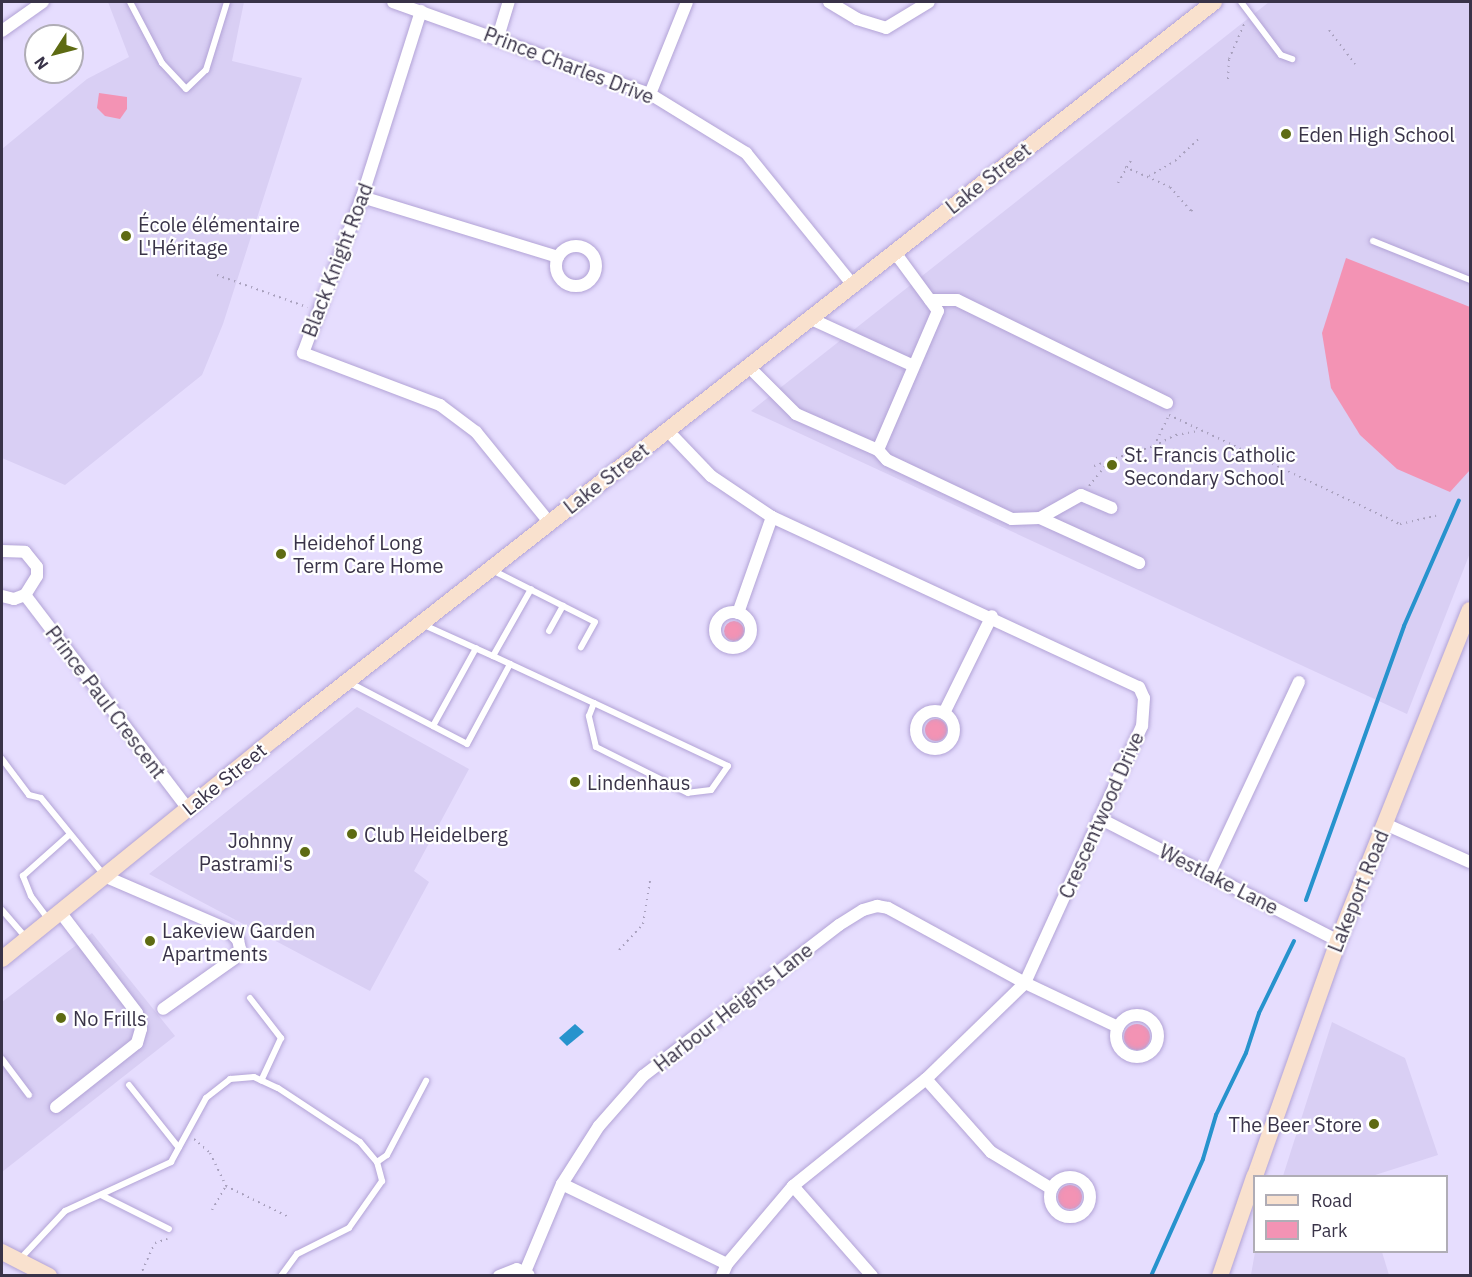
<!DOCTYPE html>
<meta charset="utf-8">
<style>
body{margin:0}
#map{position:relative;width:1472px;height:1277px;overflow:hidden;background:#e6ddfe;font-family:"IBM Plex Sans",sans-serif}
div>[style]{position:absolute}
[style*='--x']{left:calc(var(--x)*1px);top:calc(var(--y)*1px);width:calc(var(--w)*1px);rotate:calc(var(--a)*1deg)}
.built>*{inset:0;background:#d9cff4}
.green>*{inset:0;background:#f393b4}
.round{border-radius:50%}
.water>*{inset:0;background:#2793cd}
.stream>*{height:4px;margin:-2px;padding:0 2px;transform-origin:2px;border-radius:2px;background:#2793cd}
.path>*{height:2px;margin-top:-1px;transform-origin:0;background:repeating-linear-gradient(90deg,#a8a0bd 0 1.5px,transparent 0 6px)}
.roads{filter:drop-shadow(0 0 2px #b2a3d6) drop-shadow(0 0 2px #b2a3d6)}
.service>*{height:6px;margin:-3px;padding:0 3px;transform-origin:3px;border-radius:3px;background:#fff}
.minor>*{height:12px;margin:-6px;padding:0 6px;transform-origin:6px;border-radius:6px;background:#fff}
.minor>.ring{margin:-6px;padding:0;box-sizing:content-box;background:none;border:12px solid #fff;border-radius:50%}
.secondary>*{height:16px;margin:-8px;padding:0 8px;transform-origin:8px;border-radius:8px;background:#f9e1ce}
.dots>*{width:16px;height:16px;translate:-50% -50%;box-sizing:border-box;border:3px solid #fff;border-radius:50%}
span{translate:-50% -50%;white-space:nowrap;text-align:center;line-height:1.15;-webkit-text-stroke:4.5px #fff;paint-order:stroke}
.street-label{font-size:20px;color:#393348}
.poi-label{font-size:20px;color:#393348}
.left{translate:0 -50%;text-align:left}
.right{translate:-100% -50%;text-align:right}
.frame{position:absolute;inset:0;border:3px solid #393348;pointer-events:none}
.legend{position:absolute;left:1253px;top:1175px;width:195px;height:78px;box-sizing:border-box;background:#fff;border:2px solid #b0adb6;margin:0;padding:8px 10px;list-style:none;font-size:18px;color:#393348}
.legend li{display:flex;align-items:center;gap:12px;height:30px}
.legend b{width:30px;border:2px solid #b0adb6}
.north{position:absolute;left:24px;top:24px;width:60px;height:60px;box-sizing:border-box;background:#fff;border:2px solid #b0adb6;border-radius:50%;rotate:234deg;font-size:16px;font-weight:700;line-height:24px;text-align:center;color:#393348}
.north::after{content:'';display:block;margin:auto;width:21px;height:27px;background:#5e6b13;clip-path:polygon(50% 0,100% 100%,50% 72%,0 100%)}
</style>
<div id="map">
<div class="built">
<i style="clip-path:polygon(108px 2px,244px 2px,232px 61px,302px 78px,223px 324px,202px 375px,65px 485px,2px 458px,2px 149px,87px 79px,129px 57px)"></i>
<i style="clip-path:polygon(1269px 2px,1470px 2px,1470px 553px,1407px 714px,751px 411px)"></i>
<i style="clip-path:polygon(357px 707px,469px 769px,414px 871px,429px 882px,370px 991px,149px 874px)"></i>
<i style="clip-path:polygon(92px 933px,175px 1036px,2px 1172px,2px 1002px)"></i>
<i style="clip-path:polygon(1332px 1022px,1405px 1058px,1438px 1155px,1372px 1176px,1283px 1176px)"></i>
<i style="clip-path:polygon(1255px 1252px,1382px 1252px,1389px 1275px,1251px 1275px)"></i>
</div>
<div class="green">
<i style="clip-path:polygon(99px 93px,127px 97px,127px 109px,120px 119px,105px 116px,97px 108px)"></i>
<i style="clip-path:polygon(1346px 258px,1470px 307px,1470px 470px,1450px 492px,1397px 469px,1360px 435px,1331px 388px,1322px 333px)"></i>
<i class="round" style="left:724px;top:621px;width:20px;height:20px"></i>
<i class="round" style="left:925px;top:719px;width:22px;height:22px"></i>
<i class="round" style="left:1124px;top:1024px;width:26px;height:26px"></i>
<i class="round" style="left:1058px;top:1185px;width:24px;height:24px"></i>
</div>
<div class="water">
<i style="clip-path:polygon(575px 1024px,584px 1032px,567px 1046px,559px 1038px)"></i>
</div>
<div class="stream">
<i style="--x:1306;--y:900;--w:291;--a:-70.3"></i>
<i style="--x:1404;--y:626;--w:137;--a:-66.4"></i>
<i style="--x:1151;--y:1276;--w:128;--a:-66"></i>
<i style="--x:1203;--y:1159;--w:46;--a:-73.5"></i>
<i style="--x:1216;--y:1115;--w:69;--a:-64.2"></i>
<i style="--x:1246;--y:1053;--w:42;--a:-72"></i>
<i style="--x:1259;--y:1013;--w:80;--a:-64.1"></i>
</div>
<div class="path">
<i style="--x:1329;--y:30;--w:43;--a:52.6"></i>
<i style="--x:1228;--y:79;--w:20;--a:-87"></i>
<i style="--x:1229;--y:59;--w:40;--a:-66.6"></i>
<i style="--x:1125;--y:167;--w:49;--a:24"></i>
<i style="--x:1170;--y:187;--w:32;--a:49"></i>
<i style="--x:1191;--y:211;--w:5;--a:-37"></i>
<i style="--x:1149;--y:176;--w:30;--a:-30"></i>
<i style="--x:1175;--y:161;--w:35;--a:-43"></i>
<i style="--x:1118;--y:183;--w:28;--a:-60"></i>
<i style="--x:217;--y:275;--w:96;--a:19.6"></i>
<i style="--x:1154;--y:446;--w:25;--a:-27"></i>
<i style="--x:1176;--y:435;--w:23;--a:-10"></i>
<i style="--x:1094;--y:466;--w:15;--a:-20"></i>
<i style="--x:1089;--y:486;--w:33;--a:-51"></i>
<i style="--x:1110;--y:460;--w:46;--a:-17.7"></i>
<i style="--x:1154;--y:446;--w:34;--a:-64"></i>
<i style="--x:1169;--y:415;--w:255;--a:25.3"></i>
<i style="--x:1400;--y:524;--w:37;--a:-13"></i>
<i style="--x:619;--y:950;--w:35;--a:-47"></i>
<i style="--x:643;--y:924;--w:44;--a:-80.8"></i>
<i style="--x:194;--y:1139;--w:21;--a:41"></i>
<i style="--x:210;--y:1153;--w:37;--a:64"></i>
<i style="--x:226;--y:1186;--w:68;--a:26.2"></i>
<i style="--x:212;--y:1210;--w:28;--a:-60"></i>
<i style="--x:140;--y:1276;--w:36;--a:-66"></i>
<i style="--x:155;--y:1243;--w:13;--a:-18"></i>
</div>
<div class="roads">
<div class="service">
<i style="--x:130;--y:2;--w:69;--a:62.3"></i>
<i style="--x:162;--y:63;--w:35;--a:47"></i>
<i style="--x:186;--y:89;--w:28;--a:-44"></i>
<i style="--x:206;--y:70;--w:71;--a:-72.8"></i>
<i style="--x:1241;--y:2;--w:66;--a:53"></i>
<i style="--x:1281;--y:55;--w:12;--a:20"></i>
<i style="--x:1373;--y:241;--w:105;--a:21.9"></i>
<i style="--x:492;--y:570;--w:115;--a:26.8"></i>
<i style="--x:595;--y:622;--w:29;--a:119"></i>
<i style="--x:424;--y:625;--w:76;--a:24.2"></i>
<i style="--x:493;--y:656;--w:19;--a:25"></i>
<i style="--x:510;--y:664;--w:93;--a:24.9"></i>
<i style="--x:594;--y:703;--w:148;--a:25.2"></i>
<i style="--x:728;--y:766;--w:29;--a:125"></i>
<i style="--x:711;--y:790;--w:23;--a:173"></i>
<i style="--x:688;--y:793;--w:103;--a:-153.4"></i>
<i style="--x:596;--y:747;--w:32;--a:-103"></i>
<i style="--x:589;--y:716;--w:14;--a:-69"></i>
<i style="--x:549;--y:631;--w:29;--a:-61"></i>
<i style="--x:493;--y:656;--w:77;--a:-60.4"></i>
<i style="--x:350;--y:683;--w:132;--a:27.5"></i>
<i style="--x:467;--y:744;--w:91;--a:-61.7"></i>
<i style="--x:433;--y:726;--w:89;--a:-61.1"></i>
<i style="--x:2;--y:759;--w:45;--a:53.1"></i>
<i style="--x:29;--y:795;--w:12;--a:14"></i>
<i style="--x:41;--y:798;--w:99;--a:50.7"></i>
<i style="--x:2;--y:910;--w:37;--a:49"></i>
<i style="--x:49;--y:920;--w:30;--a:-127"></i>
<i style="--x:31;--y:896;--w:22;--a:-112"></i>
<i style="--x:23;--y:876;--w:62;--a:-41.7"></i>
<i style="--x:250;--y:998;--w:51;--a:52.2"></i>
<i style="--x:281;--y:1038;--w:47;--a:114.9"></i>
<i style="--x:2;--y:1059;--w:45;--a:53.1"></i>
<i style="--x:129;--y:1085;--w:80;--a:51.6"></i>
<i style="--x:377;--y:1162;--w:12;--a:-35"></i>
<i style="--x:387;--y:1155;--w:84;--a:-62.2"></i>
<i style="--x:101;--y:1195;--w:76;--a:26.6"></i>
<i style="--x:20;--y:1259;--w:66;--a:-46.8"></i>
<i style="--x:65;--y:1211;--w:117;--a:-24.8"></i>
<i style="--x:171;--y:1162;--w:73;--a:-61.3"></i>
<i style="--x:206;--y:1098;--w:31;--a:-38"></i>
<i style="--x:230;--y:1079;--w:24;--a:-5"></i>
<i style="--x:254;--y:1077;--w:26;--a:25"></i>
<i style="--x:278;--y:1088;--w:98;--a:33.4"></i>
<i style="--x:360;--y:1142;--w:26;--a:50"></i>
<i style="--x:377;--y:1162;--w:20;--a:75"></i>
<i style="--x:382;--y:1181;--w:57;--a:125.1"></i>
<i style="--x:349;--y:1228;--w:58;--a:153.4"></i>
<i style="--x:297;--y:1254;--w:27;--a:126"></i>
</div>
<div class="minor">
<i style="--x:393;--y:2;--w:273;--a:19.7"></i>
<i style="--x:650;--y:94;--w:113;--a:31.6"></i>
<i style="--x:746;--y:153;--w:169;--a:51"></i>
<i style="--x:829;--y:2;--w:33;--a:31"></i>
<i style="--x:857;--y:19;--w:30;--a:17"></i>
<i style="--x:886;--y:28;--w:50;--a:-31.2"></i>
<i style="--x:421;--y:11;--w:195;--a:107.6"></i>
<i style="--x:362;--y:197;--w:167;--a:110.7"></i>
<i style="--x:303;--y:353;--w:147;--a:20.8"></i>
<i style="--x:440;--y:405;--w:45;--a:36.9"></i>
<i style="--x:476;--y:432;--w:116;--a:51"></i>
<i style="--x:2;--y:31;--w:50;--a:-35.3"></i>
<i style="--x:498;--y:37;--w:37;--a:-73"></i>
<i style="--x:650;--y:94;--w:99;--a:-68.1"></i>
<i style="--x:362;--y:197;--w:205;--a:17"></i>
<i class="ring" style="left:556px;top:246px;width:28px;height:28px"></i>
<i style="--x:930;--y:300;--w:27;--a:0"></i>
<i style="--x:957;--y:300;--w:234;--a:26.1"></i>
<i style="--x:809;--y:318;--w:115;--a:24.6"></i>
<i style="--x:748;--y:366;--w:68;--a:45"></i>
<i style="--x:796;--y:414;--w:90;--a:23.7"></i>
<i style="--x:878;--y:450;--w:151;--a:-66.7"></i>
<i style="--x:938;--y:311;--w:74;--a:-126.3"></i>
<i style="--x:667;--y:430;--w:64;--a:46.3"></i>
<i style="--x:711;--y:476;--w:73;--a:33.9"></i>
<i style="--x:772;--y:517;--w:404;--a:24.9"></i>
<i style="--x:1139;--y:687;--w:12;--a:66"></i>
<i style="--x:1144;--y:698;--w:28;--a:94"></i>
<i style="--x:1142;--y:726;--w:282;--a:114.5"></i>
<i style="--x:1025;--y:983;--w:138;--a:135.9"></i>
<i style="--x:926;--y:1079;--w:171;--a:141.2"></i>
<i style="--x:793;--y:1186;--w:102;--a:130.2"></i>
<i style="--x:727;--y:1264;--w:13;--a:113"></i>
<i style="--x:878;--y:450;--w:13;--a:48"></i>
<i style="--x:887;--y:460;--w:138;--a:25.3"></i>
<i style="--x:1012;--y:519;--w:28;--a:-2"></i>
<i style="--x:1040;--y:518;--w:109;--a:24.4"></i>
<i style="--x:1040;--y:518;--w:47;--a:-29.3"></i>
<i style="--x:1081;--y:495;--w:33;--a:23"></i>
<i style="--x:2;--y:551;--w:23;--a:2"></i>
<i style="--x:25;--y:552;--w:19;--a:51"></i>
<i style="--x:37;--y:567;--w:9;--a:90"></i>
<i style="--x:37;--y:576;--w:22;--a:122"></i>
<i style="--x:25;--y:595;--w:12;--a:160"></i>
<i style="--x:14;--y:599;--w:12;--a:-166"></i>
<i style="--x:25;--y:595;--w:268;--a:52.7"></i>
<i class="ring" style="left:715px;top:612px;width:24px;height:24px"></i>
<i style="--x:738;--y:613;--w:102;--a:-70.5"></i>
<i class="ring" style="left:916px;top:711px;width:26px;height:26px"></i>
<i style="--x:944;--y:713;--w:108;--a:-63.7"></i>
<i style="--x:1099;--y:818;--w:269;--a:27.2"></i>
<i style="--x:1385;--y:824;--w:93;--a:24.1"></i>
<i style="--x:1209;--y:874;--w:212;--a:-64.9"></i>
<i style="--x:104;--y:876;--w:134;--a:23.3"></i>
<i style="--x:227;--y:929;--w:16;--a:45"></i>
<i style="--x:238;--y:940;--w:9;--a:77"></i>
<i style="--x:240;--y:949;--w:10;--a:119"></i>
<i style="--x:235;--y:958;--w:88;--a:144.7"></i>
<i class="ring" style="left:1116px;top:1015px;width:30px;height:30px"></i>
<i style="--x:926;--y:1079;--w:98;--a:48.3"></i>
<i style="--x:991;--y:1152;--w:71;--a:31.2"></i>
<i style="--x:56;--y:1107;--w:103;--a:-38.3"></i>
<i style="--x:137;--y:1043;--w:15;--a:-74"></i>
<i style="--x:141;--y:1029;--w:16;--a:-104"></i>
<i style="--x:137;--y:1013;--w:127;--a:-127.3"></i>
<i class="ring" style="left:1050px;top:1177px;width:28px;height:28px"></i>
<i style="--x:562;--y:1184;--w:183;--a:25.9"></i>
<i style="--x:793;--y:1186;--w:120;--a:48.7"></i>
<i style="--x:525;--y:1272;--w:95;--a:-67.2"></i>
<i style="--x:562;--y:1184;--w:69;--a:-57.5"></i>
<i style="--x:599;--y:1126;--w:67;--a:-48.7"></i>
<i style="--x:643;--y:1076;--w:247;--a:-37.6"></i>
<i style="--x:839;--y:925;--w:28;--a:-32"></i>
<i style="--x:863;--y:910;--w:15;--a:-16"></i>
<i style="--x:877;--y:906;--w:11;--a:10"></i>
<i style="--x:888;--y:908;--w:156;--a:28.7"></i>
<i style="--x:1025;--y:983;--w:103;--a:25.3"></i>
<i style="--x:499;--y:1276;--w:19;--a:-21"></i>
<i style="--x:517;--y:1269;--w:13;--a:27"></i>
</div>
<div class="secondary">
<i style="--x:2;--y:959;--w:351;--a:-39"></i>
<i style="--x:275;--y:738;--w:1193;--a:-38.09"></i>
<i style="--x:1255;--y:1176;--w:249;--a:-70.5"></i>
<i style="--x:1338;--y:941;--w:356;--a:-68.3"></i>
<i style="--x:2;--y:1252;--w:53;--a:27.1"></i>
<i style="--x:1220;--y:1276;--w:105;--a:-71"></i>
</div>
</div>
<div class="dots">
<i style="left:1286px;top:134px;background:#5e6b13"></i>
<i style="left:126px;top:236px;background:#5e6b13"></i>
<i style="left:1112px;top:465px;background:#5e6b13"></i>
<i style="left:281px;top:554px;background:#5e6b13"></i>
<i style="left:575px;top:782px;background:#5e6b13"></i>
<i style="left:352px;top:834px;background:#5e6b13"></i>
<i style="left:305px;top:852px;background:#5e6b13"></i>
<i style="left:150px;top:941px;background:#5e6b13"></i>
<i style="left:61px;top:1018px;background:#5e6b13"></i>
<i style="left:1374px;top:1124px;background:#5e6b13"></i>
</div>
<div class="street-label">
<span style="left:569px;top:65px;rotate:21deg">Prince Charles Drive</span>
<span style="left:988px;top:178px;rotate:-38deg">Lake Street</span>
<span style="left:337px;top:260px;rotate:-69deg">Black Knight Road</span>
<span style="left:606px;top:478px;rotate:-38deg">Lake Street</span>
<span style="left:106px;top:702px;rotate:53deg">Prince Paul Crescent</span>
<span style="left:224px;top:779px;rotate:-39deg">Lake Street</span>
<span style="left:1101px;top:815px;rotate:-66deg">Crescentwood Drive</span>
<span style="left:1219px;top:879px;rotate:27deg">Westlake Lane</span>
<span style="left:1358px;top:891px;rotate:-68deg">Lakeport Road</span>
<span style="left:733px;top:1007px;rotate:-38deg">Harbour Heights Lane</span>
</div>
<div class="poi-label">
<span class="left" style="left:1298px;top:134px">Eden High School</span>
<span class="left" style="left:138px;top:236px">École élémentaire<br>L'Héritage</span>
<span class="left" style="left:1124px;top:466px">St. Francis Catholic<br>Secondary School</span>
<span class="left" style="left:293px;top:554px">Heidehof Long<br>Term Care Home</span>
<span class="left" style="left:587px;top:782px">Lindenhaus</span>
<span class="left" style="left:364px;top:834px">Club Heidelberg</span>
<span class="right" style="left:293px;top:852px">Johnny<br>Pastrami's</span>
<span class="left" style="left:162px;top:942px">Lakeview Garden<br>Apartments</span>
<span class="left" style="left:73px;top:1018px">No Frills</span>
<span class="right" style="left:1362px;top:1124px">The Beer Store</span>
</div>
<div class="frame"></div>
<ul class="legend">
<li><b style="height:8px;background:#f9e1ce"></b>Road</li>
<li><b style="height:16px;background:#f393b4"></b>Park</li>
</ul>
<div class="north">N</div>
</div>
